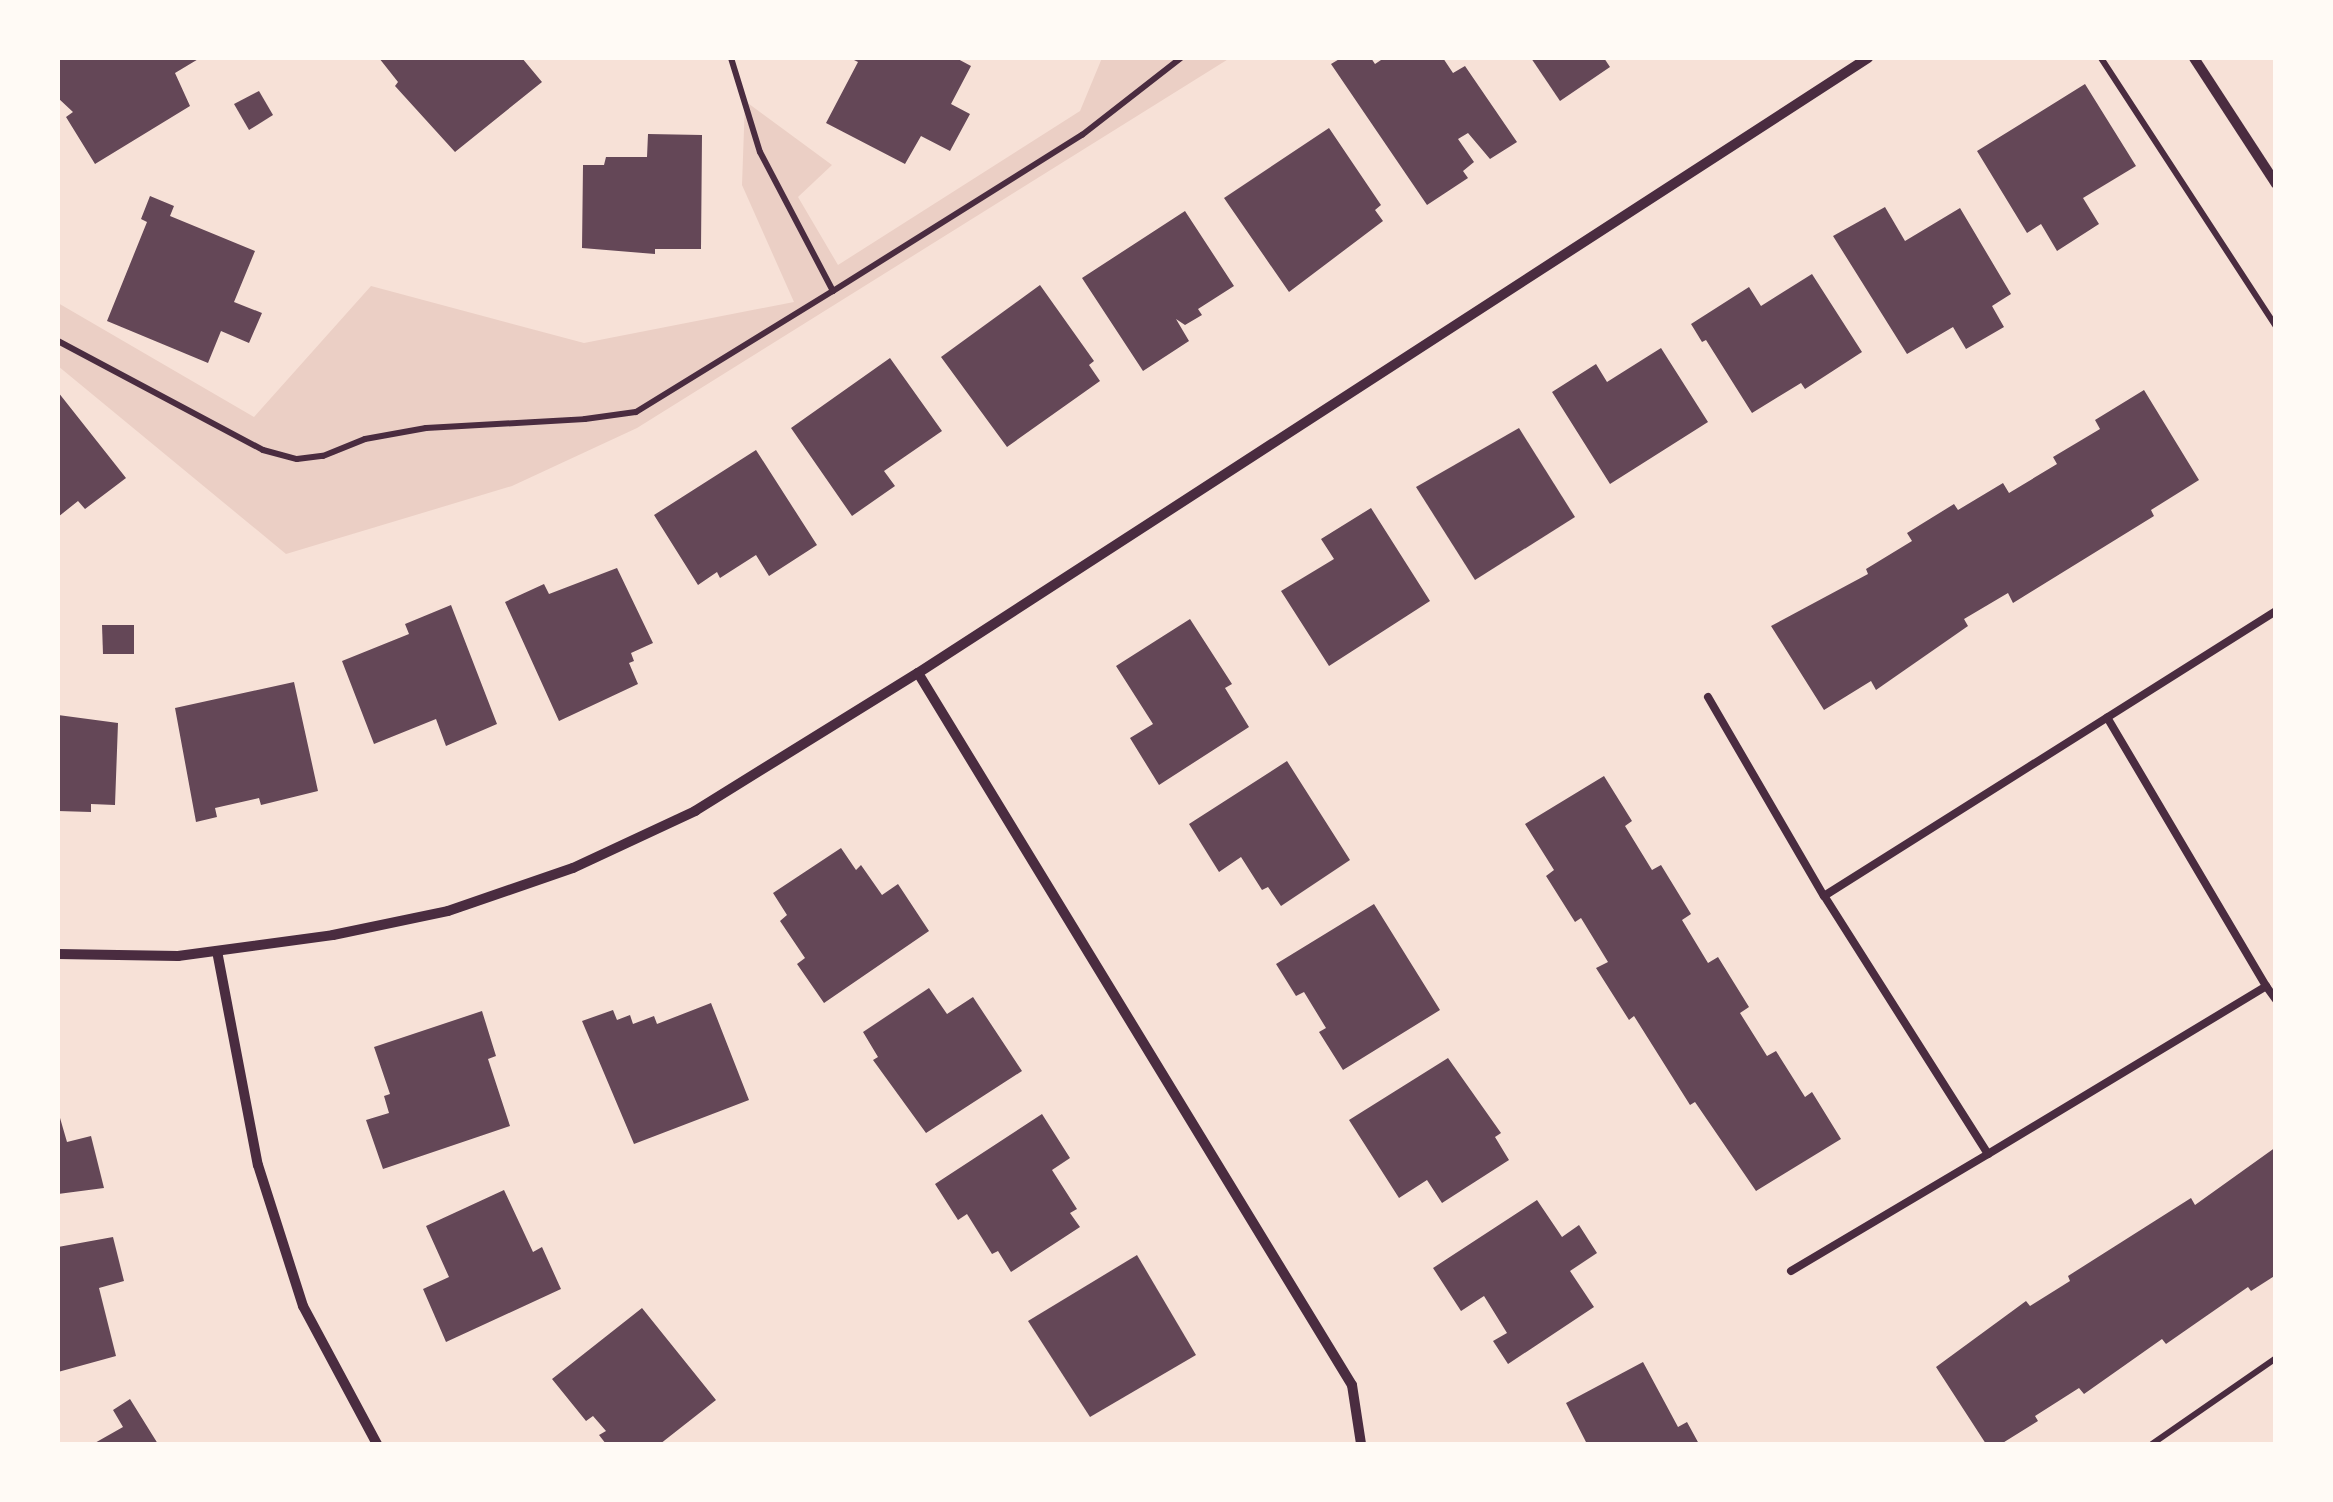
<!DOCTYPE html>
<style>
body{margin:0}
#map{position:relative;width:2333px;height:1502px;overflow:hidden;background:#f7e1d7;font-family:Helvetica,sans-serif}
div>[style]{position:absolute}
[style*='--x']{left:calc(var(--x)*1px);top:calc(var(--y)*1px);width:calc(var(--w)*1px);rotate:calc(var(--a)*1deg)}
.green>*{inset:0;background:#ebcfc5}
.building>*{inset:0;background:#644757}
.path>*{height:6px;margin:-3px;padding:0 3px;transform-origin:3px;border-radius:3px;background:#4a2c40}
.service>*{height:8px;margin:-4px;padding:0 4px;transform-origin:4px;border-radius:4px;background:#4a2c40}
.minor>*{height:10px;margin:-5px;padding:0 5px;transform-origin:5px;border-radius:5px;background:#4a2c40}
span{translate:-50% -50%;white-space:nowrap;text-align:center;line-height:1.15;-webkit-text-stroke:10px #fffaf5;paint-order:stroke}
.frame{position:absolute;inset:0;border:60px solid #fffaf5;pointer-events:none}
</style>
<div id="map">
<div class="green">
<i style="clip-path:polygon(1102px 58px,1230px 58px,637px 428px,512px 486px,286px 554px,58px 366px,58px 303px,254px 417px,371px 286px,584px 343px,794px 302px,742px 185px,745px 101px,832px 165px,798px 197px,838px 265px,1080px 111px)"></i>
</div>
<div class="building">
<i style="clip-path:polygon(58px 58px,200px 58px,175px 73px,190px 106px,95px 164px,66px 117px,73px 112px,58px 98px)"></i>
<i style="clip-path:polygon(379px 58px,522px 58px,542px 82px,455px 152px,395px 86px,398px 82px)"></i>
<i style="clip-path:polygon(850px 58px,956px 58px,971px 66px,951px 104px,970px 114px,950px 151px,921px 136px,905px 164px,826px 123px,858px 62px)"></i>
<i style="clip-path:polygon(1341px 58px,1371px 58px,1375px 64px,1384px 58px,1443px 58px,1453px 73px,1465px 66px,1517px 142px,1490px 159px,1468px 133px,1458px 139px,1474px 162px,1463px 171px,1468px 178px,1427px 205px,1331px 64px)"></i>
<i style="clip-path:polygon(1531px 58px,1604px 58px,1610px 67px,1560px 101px)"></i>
<i style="clip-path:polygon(2085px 84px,2136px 166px,2083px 198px,2099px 224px,2057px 251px,2041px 224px,2027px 233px,1977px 151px)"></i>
<i style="clip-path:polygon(259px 91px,273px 115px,249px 130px,234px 104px)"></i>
<i style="clip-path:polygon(1329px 128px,1381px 205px,1375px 210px,1383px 221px,1289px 292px,1224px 198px)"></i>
<i style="clip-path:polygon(648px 134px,702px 135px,701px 249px,655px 249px,655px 254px,582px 248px,583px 165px,604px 165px,606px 157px,647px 157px)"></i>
<i style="clip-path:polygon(150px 196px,174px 206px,170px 216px,255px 251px,234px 302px,262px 313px,249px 343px,221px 331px,208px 363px,107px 321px,147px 222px,141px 219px)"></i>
<i style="clip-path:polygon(1885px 207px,1905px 241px,1960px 208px,2011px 294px,1992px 306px,2004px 327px,1966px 349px,1953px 327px,1907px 354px,1833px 236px)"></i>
<i style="clip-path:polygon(1185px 211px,1234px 286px,1198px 309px,1202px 315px,1185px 325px,1176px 319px,1189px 341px,1143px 371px,1082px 278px)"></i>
<i style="clip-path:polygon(1812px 274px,1862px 352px,1805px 389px,1801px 383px,1752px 413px,1706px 340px,1702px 342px,1691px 324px,1749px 287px,1761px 306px)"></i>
<i style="clip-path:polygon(1040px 285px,1094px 361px,1089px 365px,1100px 381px,1007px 447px,941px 357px)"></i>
<i style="clip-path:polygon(1661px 348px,1708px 422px,1610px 484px,1552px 392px,1596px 364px,1607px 382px)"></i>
<i style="clip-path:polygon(890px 358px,942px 431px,884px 471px,895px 486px,852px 516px,791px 428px)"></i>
<i style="clip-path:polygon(2144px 390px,2199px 480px,2151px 510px,2154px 516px,2013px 603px,2008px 593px,1964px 619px,1968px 626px,1876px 690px,1871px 681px,1824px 710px,1771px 626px,1868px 574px,1866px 569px,1912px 541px,1907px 533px,1954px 504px,1958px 510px,2003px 483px,2009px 493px,2057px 464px,2053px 457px,2100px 429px,2095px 420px)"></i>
<i style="clip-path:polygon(58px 392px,126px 478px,85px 509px,78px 501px,58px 517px)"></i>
<i style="clip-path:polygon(1519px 428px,1575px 517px,1475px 580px,1416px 487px)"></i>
<i style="clip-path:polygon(756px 450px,817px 545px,769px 576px,756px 555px,720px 578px,717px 572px,698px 585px,654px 515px)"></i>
<i style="clip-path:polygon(1371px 508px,1430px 601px,1329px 666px,1281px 591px,1334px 559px,1321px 539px)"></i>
<i style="clip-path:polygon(617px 568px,653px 643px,631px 653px,634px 661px,629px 663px,638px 684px,559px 721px,505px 602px,544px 584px,549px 594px)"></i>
<i style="clip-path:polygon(451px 605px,497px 724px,446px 746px,436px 719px,374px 744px,342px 661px,409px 634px,405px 624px)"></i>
<i style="clip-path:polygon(1190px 619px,1232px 684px,1225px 688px,1249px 727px,1159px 785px,1130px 738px,1153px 724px,1116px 666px)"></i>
<i style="clip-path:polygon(102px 625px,134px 625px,134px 654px,103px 654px)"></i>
<i style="clip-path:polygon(294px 682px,318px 791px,261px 805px,259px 798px,215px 808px,217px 817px,196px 822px,175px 708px)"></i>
<i style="clip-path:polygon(58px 715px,118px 723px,115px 805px,91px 804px,91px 812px,58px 811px)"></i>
<i style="clip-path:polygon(1287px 761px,1350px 860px,1281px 906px,1268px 887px,1262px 890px,1241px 857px,1219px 872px,1189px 824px)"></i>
<i style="clip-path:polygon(1604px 776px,1632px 821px,1625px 826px,1652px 870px,1661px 865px,1691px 914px,1682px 920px,1708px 963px,1718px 957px,1749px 1007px,1740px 1013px,1767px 1056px,1776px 1051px,1805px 1097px,1812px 1092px,1841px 1139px,1756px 1191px,1695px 1102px,1690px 1105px,1634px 1016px,1629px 1020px,1596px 968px,1608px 962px,1581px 918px,1575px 922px,1546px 876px,1554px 870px,1525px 824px)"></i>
<i style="clip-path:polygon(841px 848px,856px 870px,861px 865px,882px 895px,898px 884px,929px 931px,824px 1003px,797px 964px,805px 958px,780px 921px,787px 915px,773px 893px)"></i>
<i style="clip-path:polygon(1374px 904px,1440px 1010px,1343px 1070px,1319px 1032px,1326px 1028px,1304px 992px,1296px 996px,1276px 964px)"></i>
<i style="clip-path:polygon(929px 988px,947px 1014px,973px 997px,1022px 1071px,926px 1133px,873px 1060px,878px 1057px,863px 1032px)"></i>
<i style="clip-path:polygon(711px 1003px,749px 1100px,634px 1144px,582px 1021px,613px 1010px,617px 1020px,630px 1015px,633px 1024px,654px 1016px,657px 1024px)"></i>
<i style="clip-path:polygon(482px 1011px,496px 1056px,488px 1059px,510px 1126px,383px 1169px,366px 1120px,389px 1113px,384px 1096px,390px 1094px,374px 1047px)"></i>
<i style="clip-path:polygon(1448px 1058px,1501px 1133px,1495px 1137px,1509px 1160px,1442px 1203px,1427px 1180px,1399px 1198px,1349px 1120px)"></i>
<i style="clip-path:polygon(58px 1111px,67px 1142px,91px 1136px,104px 1188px,58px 1194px)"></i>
<i style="clip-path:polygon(1042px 1114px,1070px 1158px,1052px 1170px,1077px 1209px,1070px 1213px,1080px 1227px,1011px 1272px,998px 1251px,992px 1254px,967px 1214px,958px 1220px,935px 1184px)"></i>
<i style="clip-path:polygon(2276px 1147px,2276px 1275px,2251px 1291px,2248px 1287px,2166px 1344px,2162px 1339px,2084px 1394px,2079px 1388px,2035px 1416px,2038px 1421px,2001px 1444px,1986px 1444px,1936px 1367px,2026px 1301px,2030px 1306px,2070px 1281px,2068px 1276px,2191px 1198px,2195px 1205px)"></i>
<i style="clip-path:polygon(504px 1190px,533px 1252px,542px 1247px,561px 1289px,446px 1342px,423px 1289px,449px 1277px,426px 1226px)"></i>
<i style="clip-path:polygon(1537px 1200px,1562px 1237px,1579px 1225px,1597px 1253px,1570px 1271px,1594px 1307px,1508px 1364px,1493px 1341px,1507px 1333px,1484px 1296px,1461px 1311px,1433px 1268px)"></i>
<i style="clip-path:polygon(113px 1237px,124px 1281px,99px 1288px,116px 1356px,58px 1372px,58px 1247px)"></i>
<i style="clip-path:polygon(1137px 1255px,1196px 1355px,1090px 1417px,1028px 1321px)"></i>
<i style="clip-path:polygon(642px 1308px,716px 1400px,660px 1444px,606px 1444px,599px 1435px,606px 1431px,593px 1416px,586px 1421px,552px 1379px)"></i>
<i style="clip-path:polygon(1643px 1362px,1678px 1427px,1687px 1422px,1699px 1444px,1587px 1444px,1566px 1403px)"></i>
<i style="clip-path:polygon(130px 1399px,158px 1444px,93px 1444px,123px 1427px,113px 1410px)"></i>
</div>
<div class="path">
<i style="--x:731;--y:58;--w:98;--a:72.9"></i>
<i style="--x:760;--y:152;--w:157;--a:62.3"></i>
<i style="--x:833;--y:291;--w:294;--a:-32.1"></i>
<i style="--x:1082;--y:135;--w:125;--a:-37.9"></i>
<i style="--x:2101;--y:58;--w:320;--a:56.9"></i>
<i style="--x:58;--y:341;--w:232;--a:28"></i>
<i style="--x:263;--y:450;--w:35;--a:15"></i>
<i style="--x:297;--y:459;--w:26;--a:-7"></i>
<i style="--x:323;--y:456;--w:45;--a:-22"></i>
<i style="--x:365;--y:439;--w:62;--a:-10.2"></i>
<i style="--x:426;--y:428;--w:159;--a:-3.2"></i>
<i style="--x:585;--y:419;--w:51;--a:-7.8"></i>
<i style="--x:636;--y:412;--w:231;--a:-31.6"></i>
<i style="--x:2152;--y:1444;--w:151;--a:-34.7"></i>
</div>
<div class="service">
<i style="--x:1708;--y:697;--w:230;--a:59.8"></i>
<i style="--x:1824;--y:896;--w:534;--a:-32.23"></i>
<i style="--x:2266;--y:986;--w:17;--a:54"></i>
<i style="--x:1988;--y:1154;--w:325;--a:-31.1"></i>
<i style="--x:2266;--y:986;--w:312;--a:-120.6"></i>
<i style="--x:1791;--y:1271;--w:229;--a:-30.7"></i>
<i style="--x:1988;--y:1154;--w:306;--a:-122.4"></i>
</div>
<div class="minor">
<i style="--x:2194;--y:58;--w:150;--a:56.9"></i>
<i style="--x:918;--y:673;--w:834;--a:58.64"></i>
<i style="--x:1352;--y:1385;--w:60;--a:81.3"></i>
<i style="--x:217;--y:951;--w:218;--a:79.2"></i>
<i style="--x:258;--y:1165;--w:148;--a:72.3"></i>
<i style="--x:303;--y:1306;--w:157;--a:61.8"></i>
<i style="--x:58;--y:954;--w:120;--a:1"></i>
<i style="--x:178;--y:956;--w:156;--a:-7.7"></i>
<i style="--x:333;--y:935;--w:117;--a:-11.8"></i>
<i style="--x:448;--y:911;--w:132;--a:-19"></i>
<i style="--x:573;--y:868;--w:135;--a:-25"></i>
<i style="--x:695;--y:811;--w:262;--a:-31.8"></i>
<i style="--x:918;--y:673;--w:1132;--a:-32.92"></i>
</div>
<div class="frame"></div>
</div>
